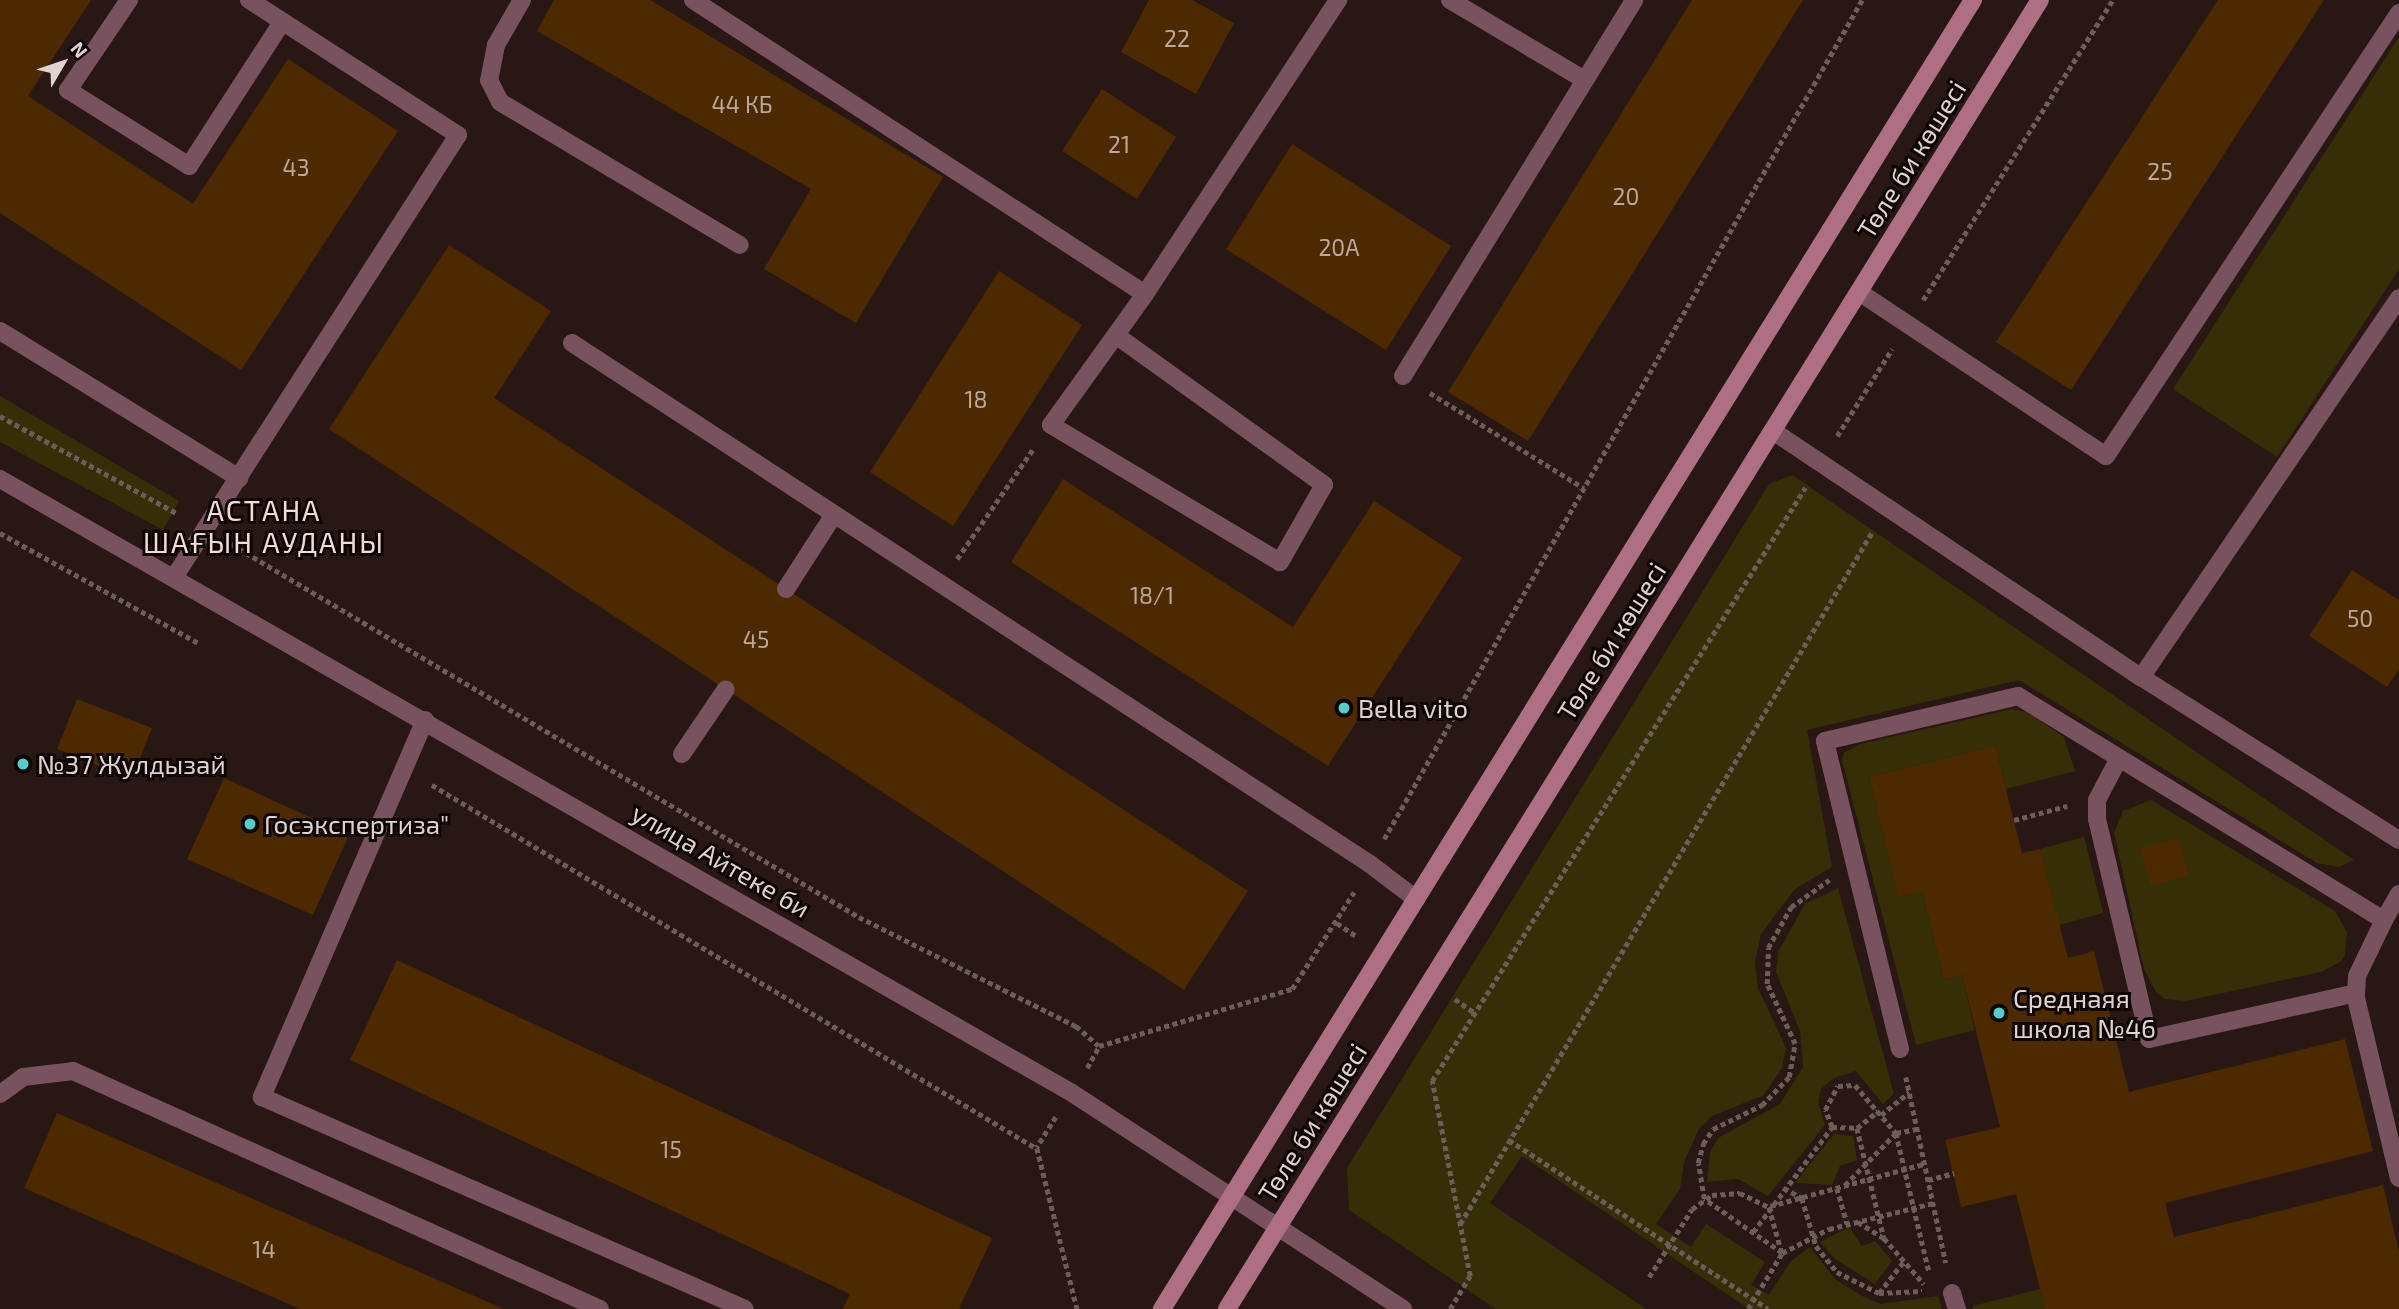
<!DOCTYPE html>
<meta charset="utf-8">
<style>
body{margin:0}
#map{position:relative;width:2399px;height:1309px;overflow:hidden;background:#291714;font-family:"Exo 2",sans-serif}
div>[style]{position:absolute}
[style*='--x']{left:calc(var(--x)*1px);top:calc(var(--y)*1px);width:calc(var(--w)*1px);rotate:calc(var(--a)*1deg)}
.green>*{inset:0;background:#362e06}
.building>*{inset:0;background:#4d2900}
.path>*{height:4.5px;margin-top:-2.25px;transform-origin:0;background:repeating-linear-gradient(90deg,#6d5d5a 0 5px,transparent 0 8.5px)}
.lane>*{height:18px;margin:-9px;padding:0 9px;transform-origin:9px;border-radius:9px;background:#79525f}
.street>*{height:18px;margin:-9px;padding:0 9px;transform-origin:9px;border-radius:9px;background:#79525f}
.secondary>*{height:18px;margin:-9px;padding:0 9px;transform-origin:9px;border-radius:9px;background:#ae6f85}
.dots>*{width:19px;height:19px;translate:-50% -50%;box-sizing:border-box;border:4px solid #0c0504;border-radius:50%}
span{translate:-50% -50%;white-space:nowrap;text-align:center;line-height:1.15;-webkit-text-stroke:6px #0c0504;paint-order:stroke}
.number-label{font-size:23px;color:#baa89c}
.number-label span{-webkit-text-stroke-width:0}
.street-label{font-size:26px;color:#dfd2d0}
.poi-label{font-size:26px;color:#dfd2d0}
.left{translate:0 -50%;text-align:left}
.neighbourhood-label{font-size:28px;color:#f5dbd7;letter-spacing:2px}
.north{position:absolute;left:28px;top:28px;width:70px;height:70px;-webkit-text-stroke:5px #0c0504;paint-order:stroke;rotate:51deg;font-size:19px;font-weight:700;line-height:28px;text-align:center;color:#dfd2d0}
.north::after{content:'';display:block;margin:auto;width:24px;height:32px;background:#dfd2d0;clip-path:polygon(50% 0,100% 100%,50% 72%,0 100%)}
</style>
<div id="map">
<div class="green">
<i style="clip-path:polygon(2399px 37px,2399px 269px,2277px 457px,2173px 389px)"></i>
<i style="clip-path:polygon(0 396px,179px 501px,163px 530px,0 442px)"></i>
<i style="clip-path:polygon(1792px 475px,2354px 860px,2339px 867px,2317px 863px,2019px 680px,1807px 730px,1832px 867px,1795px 889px,1761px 934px,1755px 962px,1758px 988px,1786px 1048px,1782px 1068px,1764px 1095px,1712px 1116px,1699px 1129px,1684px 1162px,1680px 1189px,1656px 1224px,1691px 1247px,1706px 1224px,1765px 1262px,1751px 1285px,1769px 1295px,1791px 1261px,1810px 1247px,1835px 1279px,1862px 1296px,1881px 1304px,1938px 1296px,1942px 1309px,1749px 1309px,1522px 1156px,1490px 1203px,1646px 1309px,1496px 1309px,1349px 1210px,1347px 1168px,1769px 484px)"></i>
<i style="clip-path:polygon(2012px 709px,2027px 712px,2064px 737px,2075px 771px,2006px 789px,1995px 746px,1869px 777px,1899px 896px,1922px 891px,1944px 979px,1962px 975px,1975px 1030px,1916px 1045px,1842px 760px,1844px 753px,1860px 744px)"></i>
<i style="clip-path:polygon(2151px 800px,2335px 911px,2347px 932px,2345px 955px,2340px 962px,2321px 972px,2186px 1001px,2165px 999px,2156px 992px,2144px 969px,2114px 833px,2123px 811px)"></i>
<i style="clip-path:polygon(2084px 837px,2103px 913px,2059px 925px,2040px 849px)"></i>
<i style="clip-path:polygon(1838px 888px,1894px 1094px,1883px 1104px,1856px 1071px,1834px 1078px,1821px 1089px,1818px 1101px,1825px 1125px,1768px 1196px,1738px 1179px,1707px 1182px,1710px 1152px,1718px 1138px,1780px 1104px,1803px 1067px,1800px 1031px,1776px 972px,1778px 952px,1805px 904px)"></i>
<i style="clip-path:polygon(1834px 1134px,1853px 1136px,1857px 1160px,1840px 1166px,1832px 1185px,1795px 1183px)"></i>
<i style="clip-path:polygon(1849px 1227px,1862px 1246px,1875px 1241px,1892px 1261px,1875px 1284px,1835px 1259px,1820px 1242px)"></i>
<i style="clip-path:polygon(2040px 1289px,2045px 1309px,1973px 1309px,1973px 1306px)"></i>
</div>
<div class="building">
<i style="clip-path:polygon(0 0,91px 0,28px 96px,193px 204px,288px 59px,398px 131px,241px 370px,0 213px)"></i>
<i style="clip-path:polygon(554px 0,650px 0,943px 177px,856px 323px,764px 269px,811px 189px,537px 31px)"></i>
<i style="clip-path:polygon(1149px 0,1192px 0,1234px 23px,1196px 94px,1121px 52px)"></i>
<i style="clip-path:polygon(1692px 0,1803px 0,1528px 441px,1448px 392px)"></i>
<i style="clip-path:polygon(2218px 0,2324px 0,2071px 390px,1996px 342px)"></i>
<i style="clip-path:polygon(1102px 89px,1176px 137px,1137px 199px,1062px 151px)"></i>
<i style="clip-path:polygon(1292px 144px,1451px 246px,1386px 350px,1226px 249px)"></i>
<i style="clip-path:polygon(449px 245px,551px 311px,494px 398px,1248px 891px,1184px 990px,329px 429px)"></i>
<i style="clip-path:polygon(999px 271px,1082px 325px,953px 526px,870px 472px)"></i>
<i style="clip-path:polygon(1063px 479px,1293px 627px,1374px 501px,1462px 558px,1328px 766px,1011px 562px)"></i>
<i style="clip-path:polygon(2352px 570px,2399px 600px,2399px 669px,2387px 687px,2309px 636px)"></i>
<i style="clip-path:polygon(77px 699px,152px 728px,132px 779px,57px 749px)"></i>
<i style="clip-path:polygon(1995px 746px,2022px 853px,2040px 849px,2068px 958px,2094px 951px,2129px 1092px,2345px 1039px,2373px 1151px,2165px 1203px,2174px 1237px,2383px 1185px,2399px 1251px,2399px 1309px,2045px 1309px,2016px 1194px,1961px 1207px,1945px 1140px,2000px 1127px,1962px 975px,1944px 979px,1922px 891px,1899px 897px,1869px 777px)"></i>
<i style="clip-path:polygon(224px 778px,349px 835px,313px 915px,187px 859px)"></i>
<i style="clip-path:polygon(2178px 838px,2189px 875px,2151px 886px,2140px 849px)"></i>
<i style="clip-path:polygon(397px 960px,992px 1238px,959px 1309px,843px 1309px,850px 1294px,350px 1060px)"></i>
<i style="clip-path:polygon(57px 1113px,504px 1309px,300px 1309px,24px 1188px)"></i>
</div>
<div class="path">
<i style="--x:1923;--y:300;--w:355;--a:-57.7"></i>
<i style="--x:1430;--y:393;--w:181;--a:31.7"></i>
<i style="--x:0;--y:416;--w:203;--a:28.8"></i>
<i style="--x:1837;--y:436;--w:103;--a:-57.7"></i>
<i style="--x:0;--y:533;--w:229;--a:29"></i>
<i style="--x:231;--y:544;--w:730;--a:30.71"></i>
<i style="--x:859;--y:917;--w:243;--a:26.7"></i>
<i style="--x:1076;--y:1026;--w:30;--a:41"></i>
<i style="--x:957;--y:559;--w:135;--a:-55.3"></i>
<i style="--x:432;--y:785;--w:705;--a:31.01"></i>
<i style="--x:2014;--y:820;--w:55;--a:-14.8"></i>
<i style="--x:1384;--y:839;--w:966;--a:-60.33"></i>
<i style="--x:1337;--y:923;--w:23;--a:34"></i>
<i style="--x:1455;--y:999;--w:24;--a:35"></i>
<i style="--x:1087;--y:1068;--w:25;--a:-61"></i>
<i style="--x:1099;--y:1046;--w:201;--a:-16.5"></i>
<i style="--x:1292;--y:989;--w:115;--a:-57.4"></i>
<i style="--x:1906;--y:1077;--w:190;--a:77.9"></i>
<i style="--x:1881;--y:1115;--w:36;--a:-39"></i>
<i style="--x:1056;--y:1117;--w:36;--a:122"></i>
<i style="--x:1037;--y:1148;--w:166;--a:76"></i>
<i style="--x:1832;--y:1127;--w:25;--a:2"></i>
<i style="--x:1857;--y:1128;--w:27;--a:-39"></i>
<i style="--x:1857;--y:1128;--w:113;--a:76.2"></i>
<i style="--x:1884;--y:1238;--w:61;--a:49"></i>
<i style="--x:1896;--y:1133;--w:143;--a:76.6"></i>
<i style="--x:1509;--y:1140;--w:309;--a:33.1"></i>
<i style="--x:1928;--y:1180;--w:27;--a:-15"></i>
<i style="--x:1845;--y:1185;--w:71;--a:-45.6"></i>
<i style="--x:1784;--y:1188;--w:21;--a:29"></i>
<i style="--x:1802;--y:1198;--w:50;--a:73.7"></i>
<i style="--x:1816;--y:1246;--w:33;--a:51"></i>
<i style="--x:1837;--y:1272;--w:47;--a:26.6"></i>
<i style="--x:1879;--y:1293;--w:43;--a:-2.7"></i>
<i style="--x:1837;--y:1188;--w:37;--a:74"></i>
<i style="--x:1770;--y:1206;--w:160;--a:-15.3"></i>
<i style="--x:1858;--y:1222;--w:31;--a:32"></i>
<i style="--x:1460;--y:1224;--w:805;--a:-59.23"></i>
<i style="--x:1753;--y:1232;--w:131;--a:-53"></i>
<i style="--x:1832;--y:1127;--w:18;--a:-112"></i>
<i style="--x:1825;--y:1110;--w:27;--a:-62"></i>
<i style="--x:1838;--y:1086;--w:17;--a:-3"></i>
<i style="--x:1855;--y:1085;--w:63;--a:49.5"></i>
<i style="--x:1896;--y:1133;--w:21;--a:-11"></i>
<i style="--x:1649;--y:1277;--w:80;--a:-57.7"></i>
<i style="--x:1692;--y:1209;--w:24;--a:-35"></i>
<i style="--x:1712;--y:1195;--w:28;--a:-4"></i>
<i style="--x:1740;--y:1193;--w:32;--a:26"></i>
<i style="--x:1769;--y:1207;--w:48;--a:74.2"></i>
<i style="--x:1782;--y:1253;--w:53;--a:-27.1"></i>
<i style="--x:1829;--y:1229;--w:107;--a:-14"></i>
<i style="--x:1879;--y:1293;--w:41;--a:-52"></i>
<i style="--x:1450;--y:1309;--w:39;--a:-59"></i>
<i style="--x:1470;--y:1276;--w:199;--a:-101"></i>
<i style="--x:1432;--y:1081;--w:701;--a:-57.83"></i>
<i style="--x:1748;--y:1309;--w:66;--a:-58.7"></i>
<i style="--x:1782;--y:1253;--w:95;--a:-145.3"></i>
<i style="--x:1704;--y:1199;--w:36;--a:-99"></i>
<i style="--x:1698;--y:1163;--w:20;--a:-75"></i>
<i style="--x:1703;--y:1144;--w:18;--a:-56"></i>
<i style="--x:1713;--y:1129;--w:55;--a:-26.1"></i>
<i style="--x:1762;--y:1105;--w:39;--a:-46"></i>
<i style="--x:1789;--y:1077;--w:34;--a:-80"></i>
<i style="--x:1795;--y:1044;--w:66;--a:-115"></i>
<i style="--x:1767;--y:984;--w:36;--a:-88"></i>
<i style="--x:1768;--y:948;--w:47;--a:-60.7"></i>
<i style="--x:1791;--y:907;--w:47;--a:-35.4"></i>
</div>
<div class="lane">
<i style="--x:129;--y:0;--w:109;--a:124.1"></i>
<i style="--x:68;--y:90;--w:143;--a:32.1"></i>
<i style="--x:189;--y:166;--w:171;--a:-57.1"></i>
<i style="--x:522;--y:0;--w:52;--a:120"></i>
<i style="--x:496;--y:45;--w:36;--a:101"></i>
<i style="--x:489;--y:80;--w:25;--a:63"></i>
<i style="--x:500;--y:102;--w:279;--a:30.8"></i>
<i style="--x:693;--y:0;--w:539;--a:33.04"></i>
<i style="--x:1450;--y:0;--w:155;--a:30.7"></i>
<i style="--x:1859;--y:292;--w:296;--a:33.6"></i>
<i style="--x:2106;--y:456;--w:531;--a:-56.52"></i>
<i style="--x:2399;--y:298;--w:458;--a:124.2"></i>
<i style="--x:2141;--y:677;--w:305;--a:32.3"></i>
<i style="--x:0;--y:331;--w:281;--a:31.6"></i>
<i style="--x:1117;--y:336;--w:255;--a:35.7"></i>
<i style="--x:1324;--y:485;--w:89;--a:119.7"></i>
<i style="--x:1280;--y:562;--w:267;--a:-149.1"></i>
<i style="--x:1051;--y:425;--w:161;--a:-54.3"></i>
<i style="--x:1145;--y:294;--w:352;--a:-56.7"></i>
<i style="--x:572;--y:343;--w:953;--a:33.14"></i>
<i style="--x:1370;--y:864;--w:58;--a:37.3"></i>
<i style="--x:1403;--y:376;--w:441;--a:-58.4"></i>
<i style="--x:1773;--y:431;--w:443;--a:33.8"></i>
<i style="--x:175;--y:576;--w:524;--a:-57.31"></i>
<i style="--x:458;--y:135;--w:249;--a:-147.1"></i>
<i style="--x:786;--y:589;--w:87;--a:-57.2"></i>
<i style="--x:425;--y:720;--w:411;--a:113.4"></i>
<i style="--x:262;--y:1097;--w:527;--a:23.7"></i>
<i style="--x:682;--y:754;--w:78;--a:-55.9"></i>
<i style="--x:2119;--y:758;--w:47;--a:117.6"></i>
<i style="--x:2097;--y:800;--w:19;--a:90"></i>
<i style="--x:2097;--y:819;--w:226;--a:76.7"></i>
<i style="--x:2149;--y:1039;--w:212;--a:-12.5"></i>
<i style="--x:2384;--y:920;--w:62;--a:115.7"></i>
<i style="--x:2357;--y:976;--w:22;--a:93"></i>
<i style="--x:2356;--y:998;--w:185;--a:76.6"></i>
<i style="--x:1900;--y:1049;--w:317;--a:-103.7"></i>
<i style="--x:1825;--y:741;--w:198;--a:-13.1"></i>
<i style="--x:2018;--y:696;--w:429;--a:31.5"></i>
<i style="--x:2384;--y:920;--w:30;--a:-60"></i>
<i style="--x:0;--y:1094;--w:29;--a:-36"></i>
<i style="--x:23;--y:1077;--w:50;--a:-6.8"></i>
<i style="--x:73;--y:1071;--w:578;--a:24.3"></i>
<i style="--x:1952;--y:1293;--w:17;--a:73"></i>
</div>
<div class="street">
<i style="--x:0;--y:479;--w:1235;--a:29.8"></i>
<i style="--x:1072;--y:1093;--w:395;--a:33.1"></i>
</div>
<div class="secondary">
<i style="--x:1162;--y:1309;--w:1540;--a:-58.22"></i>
<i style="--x:1227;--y:1309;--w:1541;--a:-58.16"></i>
</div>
<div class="dots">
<i style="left:1344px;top:708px;background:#52cdce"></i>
<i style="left:23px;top:764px;background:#52cdce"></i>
<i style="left:250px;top:824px;background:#52cdce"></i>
<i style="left:1999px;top:1013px;background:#52cdce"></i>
</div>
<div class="number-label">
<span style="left:1177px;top:38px">22</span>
<span style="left:742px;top:104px">44 КБ</span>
<span style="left:1119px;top:144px">21</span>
<span style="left:296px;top:167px">43</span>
<span style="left:2160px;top:171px">25</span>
<span style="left:1626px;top:196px">20</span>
<span style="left:1339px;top:247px">20А</span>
<span style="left:976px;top:399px">18</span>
<span style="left:1152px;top:595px">18/1</span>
<span style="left:2360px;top:618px">50</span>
<span style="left:756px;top:639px">45</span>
<span style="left:671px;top:1149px">15</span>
<span style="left:264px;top:1249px">14</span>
</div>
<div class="street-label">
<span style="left:1911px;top:159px;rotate:-58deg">Төле би көшесі</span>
<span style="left:1611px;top:641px;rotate:-58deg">Төле би көшесі</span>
<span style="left:721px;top:860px;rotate:30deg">улица Айтеке би</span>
<span style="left:1312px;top:1122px;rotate:-58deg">Төле би көшесі</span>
</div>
<div class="poi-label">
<span class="left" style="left:1358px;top:708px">Bella vito</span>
<span class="left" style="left:37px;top:764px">№37 Жулдызай</span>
<span class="left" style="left:264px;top:824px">Госэкспертиза"</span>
<span class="left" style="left:2013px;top:1013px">Среднаяя<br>школа №46</span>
</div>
<div class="neighbourhood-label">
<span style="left:264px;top:526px">АСТАНА<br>ШАҒЫН АУДАНЫ</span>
</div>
<div class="north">N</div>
</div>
